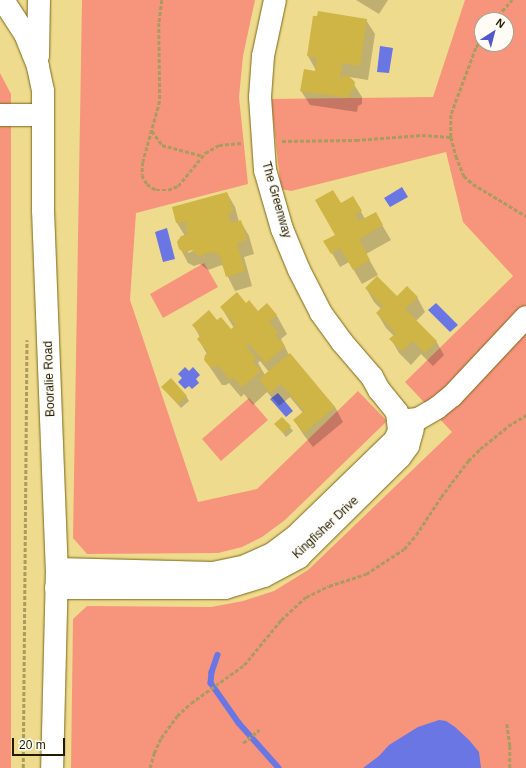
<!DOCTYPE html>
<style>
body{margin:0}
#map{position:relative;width:526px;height:768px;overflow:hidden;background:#efdb8e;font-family:Helvetica,sans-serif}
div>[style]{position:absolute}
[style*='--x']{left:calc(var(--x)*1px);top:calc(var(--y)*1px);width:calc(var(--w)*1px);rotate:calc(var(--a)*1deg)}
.green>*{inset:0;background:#f7957c}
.water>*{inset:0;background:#6976e3}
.shadow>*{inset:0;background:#0003}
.stream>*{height:5.5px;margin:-2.75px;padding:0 2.75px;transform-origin:2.75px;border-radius:2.75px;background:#6976e3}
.building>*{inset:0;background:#cfb446}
.path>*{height:2.5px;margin-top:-1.25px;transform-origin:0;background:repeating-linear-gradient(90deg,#aa9b5f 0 4px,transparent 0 6px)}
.roads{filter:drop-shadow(0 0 1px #7b6816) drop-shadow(0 0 1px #7b6816)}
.minor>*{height:22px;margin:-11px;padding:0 11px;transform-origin:11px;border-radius:11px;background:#fff}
span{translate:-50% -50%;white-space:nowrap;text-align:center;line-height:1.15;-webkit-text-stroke:3px #fefcf5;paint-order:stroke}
.street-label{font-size:12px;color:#221b00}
.north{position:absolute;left:474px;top:12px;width:40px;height:40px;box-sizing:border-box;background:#fefcf5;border:1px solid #a6a293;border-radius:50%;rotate:36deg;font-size:11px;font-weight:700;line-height:16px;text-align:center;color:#221b00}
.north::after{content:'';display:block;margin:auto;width:14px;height:18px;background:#5058ce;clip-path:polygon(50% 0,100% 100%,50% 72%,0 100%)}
.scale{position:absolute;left:12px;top:738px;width:53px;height:18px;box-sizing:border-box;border:2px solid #221b00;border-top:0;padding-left:5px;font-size:12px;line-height:14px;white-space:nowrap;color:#221b00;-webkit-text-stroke:3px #fefcf5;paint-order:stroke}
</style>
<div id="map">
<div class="green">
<i style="clip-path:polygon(82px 0,255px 0,243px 56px,239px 97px,248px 184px,136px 213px,130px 300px,198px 502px,257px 489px,358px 391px,387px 421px,285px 520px,262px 537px,242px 547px,218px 553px,87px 554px,73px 538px)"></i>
<i style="clip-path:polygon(evenodd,465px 0,526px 0,526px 768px,71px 768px,73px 619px,87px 606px,211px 607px,243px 601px,274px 591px,308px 570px,452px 432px,405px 382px,513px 276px,463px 222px,446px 152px,291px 191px,281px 189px,271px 99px,433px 97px,465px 0,482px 20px,506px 20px,506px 44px,482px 44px,482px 20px)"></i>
<i style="clip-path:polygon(0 73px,11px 94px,11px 768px,0 768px)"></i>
<i style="clip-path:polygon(204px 263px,218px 287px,163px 318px,150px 294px)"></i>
<i style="clip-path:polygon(249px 398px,268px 420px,221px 461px,202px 439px)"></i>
</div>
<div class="water">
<i style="clip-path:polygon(380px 46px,393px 48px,389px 73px,377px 72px)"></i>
<i style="clip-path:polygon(402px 187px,408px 197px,390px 207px,384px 198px)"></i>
<i style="clip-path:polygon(167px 228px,175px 259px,163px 262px,155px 232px)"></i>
<i style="clip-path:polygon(436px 303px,458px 325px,450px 332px,428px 310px)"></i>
<i style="clip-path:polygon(185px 367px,189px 371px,193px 367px,200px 375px,196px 379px,199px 383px,192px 389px,189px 386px,185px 389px,178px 382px,182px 378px,178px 374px)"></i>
<i style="clip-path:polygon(278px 393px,293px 411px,286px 417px,270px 399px)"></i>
<i style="clip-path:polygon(439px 720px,446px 721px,455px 727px,469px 740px,479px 752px,481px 768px,363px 768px,379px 756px,389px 745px,418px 727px)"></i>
</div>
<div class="shadow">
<i style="clip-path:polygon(356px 0,388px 0,379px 14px)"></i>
<i style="clip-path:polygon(314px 17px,366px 20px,375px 34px,368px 80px,349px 77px,362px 97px,362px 104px,358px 106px,357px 112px,310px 105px,301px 91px,317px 72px,308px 56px)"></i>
<i style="clip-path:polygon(evenodd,227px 193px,235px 207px,239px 222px,241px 222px,249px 236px,254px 254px,244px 257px,252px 286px,235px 291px,222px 265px,208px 270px,200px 264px,194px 266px,188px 263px,180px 248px,185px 236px,177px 223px,173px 208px,227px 193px,197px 249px,188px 253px,188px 250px,197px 249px)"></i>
<i style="clip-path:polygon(353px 197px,365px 219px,375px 213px,391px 240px,366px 254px,378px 275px,362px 284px,349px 262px,340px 267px,325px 241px,336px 235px,340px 204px)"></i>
<i style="clip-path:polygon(366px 288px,397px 298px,417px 297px,425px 312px,416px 321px,436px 341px,444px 355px,433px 366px,421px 354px,411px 365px,399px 353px,391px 339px,394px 336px,386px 328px,377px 313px,381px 309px,374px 302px)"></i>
<i style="clip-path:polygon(evenodd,246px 304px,258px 312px,267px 305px,277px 316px,287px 334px,281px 339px,289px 355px,335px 407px,343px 422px,313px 447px,303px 434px,294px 420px,303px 413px,290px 397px,279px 406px,267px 392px,253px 405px,244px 394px,241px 397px,229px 383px,226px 385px,222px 385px,205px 360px,207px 354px,198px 339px,200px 337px,193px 325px,217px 321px,231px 330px,234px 328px,221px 307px,246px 304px,260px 361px,269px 372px,265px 375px,258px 363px,260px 361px)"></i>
<i style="clip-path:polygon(162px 387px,186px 396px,189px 401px,181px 408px)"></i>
<i style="clip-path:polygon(276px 424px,290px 427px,293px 431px,286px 437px)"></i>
</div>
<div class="stream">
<i style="--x:218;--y:655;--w:18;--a:109"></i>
<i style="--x:212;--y:672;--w:11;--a:95"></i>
<i style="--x:211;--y:683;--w:49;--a:55"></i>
<i style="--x:239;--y:723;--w:60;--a:48.4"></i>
</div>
<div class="building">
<i style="clip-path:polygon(318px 11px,367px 19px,360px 66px,342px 63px,340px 79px,344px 75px,351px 78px,355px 82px,354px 89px,350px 92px,349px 98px,300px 91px,304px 69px,315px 71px,317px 58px,307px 56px,313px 16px,317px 16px)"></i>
<i style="clip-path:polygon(333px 190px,341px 203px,353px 196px,362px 211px,355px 214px,359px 221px,376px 212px,383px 225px,359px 239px,370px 260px,353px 270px,340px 248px,331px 254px,323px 241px,335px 235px,315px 200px)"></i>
<i style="clip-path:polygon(227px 192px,233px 211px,228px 213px,231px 223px,241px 220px,247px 240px,237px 243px,245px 271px,226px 277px,220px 256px,213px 252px,199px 256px,192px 250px,185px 253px,179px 249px,177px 242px,181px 236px,188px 234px,185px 221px,176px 223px,172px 207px)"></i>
<i style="clip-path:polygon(377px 276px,397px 296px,407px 286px,418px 297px,405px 309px,437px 341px,425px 353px,413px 341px,402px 351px,389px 339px,396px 333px,376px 313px,383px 306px,365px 288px)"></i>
<i style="clip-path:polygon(237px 292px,246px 303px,249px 300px,258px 311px,267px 303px,277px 315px,269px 322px,278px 332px,275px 335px,285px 346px,266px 363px,249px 344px,246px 346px,256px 358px,252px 361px,261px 371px,242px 387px,233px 377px,230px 380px,218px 365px,215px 367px,210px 367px,204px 360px,205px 355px,208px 352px,197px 339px,201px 335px,192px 325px,209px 310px,217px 320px,221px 317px,231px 329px,236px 325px,220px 307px)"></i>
<i style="clip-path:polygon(290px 353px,335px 407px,304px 433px,293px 420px,304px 411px,281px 384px,270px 393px,259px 379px)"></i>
<i style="clip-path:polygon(171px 378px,187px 396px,178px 404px,161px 387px)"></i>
<i style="clip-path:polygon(282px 417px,291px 426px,283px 433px,274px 424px)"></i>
</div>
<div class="path">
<i style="--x:162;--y:0;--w:23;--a:97"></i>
<i style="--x:159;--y:23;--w:78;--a:89.3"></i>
<i style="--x:160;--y:101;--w:63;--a:105.6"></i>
<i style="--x:143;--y:162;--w:13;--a:94"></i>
<i style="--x:142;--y:175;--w:10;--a:61"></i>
<i style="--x:147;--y:184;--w:11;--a:34"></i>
<i style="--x:156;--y:190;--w:12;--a:0"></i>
<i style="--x:168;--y:190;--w:11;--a:-22"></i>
<i style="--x:178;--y:186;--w:43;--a:-50.7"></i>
<i style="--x:205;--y:153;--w:16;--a:-30"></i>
<i style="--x:219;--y:145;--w:22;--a:-5"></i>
<i style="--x:494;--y:20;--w:27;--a:-48"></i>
<i style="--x:482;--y:39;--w:11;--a:124"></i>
<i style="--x:476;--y:48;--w:72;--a:110.5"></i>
<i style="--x:451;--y:115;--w:22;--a:90"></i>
<i style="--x:451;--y:137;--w:20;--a:75"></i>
<i style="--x:456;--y:156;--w:22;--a:68"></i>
<i style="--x:464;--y:176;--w:12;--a:42"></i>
<i style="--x:473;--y:184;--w:62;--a:31.1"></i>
<i style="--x:152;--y:131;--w:17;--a:54"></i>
<i style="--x:162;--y:145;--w:42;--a:15"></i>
<i style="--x:282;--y:141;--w:74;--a:-0.8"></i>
<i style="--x:356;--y:140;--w:66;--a:-4.3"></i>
<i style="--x:422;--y:135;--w:29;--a:4"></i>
<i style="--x:507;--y:724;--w:22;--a:82"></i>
<i style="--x:510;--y:746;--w:22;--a:90"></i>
<i style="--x:243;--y:743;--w:21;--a:-39"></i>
<i style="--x:23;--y:768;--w:428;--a:-89.5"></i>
<i style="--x:150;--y:768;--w:16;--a:-75"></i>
<i style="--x:154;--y:753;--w:17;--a:-65"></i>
<i style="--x:161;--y:738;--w:27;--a:-54"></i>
<i style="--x:177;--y:716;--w:19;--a:-43"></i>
<i style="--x:191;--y:703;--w:65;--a:-35.6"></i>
<i style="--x:244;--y:665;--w:58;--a:-50.6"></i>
<i style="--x:281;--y:620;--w:34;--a:-43"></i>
<i style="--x:306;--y:597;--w:25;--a:-26"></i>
<i style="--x:329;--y:586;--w:39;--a:-18"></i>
<i style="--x:366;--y:574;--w:45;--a:-33.3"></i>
<i style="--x:404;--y:549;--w:18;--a:-49"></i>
<i style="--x:416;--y:535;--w:45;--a:-56.7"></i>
<i style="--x:441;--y:497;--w:45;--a:-53.1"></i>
<i style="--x:468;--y:461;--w:17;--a:-45"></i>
<i style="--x:480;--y:449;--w:36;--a:-39"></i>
<i style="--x:508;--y:426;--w:21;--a:-31"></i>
</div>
<div class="roads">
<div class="minor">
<i style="--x:3;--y:0;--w:40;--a:57.1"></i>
<i style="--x:25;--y:34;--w:35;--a:68"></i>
<i style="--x:38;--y:67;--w:25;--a:78"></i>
<i style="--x:43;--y:91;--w:119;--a:90"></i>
<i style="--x:43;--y:210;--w:359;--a:87.8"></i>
<i style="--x:57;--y:569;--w:199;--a:91.4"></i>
<i style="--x:38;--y:56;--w:56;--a:-89"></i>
<i style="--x:0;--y:115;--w:42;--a:0"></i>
<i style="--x:399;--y:421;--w:19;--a:-6"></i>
<i style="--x:418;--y:419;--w:22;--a:-30"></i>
<i style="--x:437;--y:408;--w:19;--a:-39"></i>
<i style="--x:452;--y:396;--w:108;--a:-46.9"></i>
<i style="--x:57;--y:569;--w:156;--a:1.5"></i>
<i style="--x:213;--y:573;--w:33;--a:-12"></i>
<i style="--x:245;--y:566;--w:30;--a:-24"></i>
<i style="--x:272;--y:554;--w:30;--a:-37"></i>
<i style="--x:296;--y:536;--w:138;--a:-44.1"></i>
<i style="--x:395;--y:440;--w:10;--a:-66"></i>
<i style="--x:399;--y:431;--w:19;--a:-96"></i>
<i style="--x:397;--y:412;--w:28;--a:-129"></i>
<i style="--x:379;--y:390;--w:15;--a:-118"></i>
<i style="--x:372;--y:377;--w:46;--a:-130.6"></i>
<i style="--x:342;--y:342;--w:36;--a:-126"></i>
<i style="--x:321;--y:313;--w:48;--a:-117.1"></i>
<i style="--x:299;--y:270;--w:44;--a:-112.5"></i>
<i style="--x:282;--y:229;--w:61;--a:-106.1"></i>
<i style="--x:265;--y:170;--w:73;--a:-93.9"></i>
<i style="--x:260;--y:97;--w:41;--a:-85.8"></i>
<i style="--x:263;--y:56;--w:57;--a:-77.9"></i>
<i style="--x:56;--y:588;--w:169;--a:0"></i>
<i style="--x:225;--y:588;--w:41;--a:-17.1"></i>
<i style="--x:264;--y:576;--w:40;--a:-28"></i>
<i style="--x:299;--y:557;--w:142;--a:-44.7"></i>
<i style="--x:400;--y:457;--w:14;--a:-54"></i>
<i style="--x:408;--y:446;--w:18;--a:-74"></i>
</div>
</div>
<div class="street-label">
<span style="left:276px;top:200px;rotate:74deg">The Greenway</span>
<span style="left:50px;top:379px;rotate:-92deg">Booralie Road</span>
<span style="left:326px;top:528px;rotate:-43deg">Kingfisher Drive</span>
</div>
<div class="north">N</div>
<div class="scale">20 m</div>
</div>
